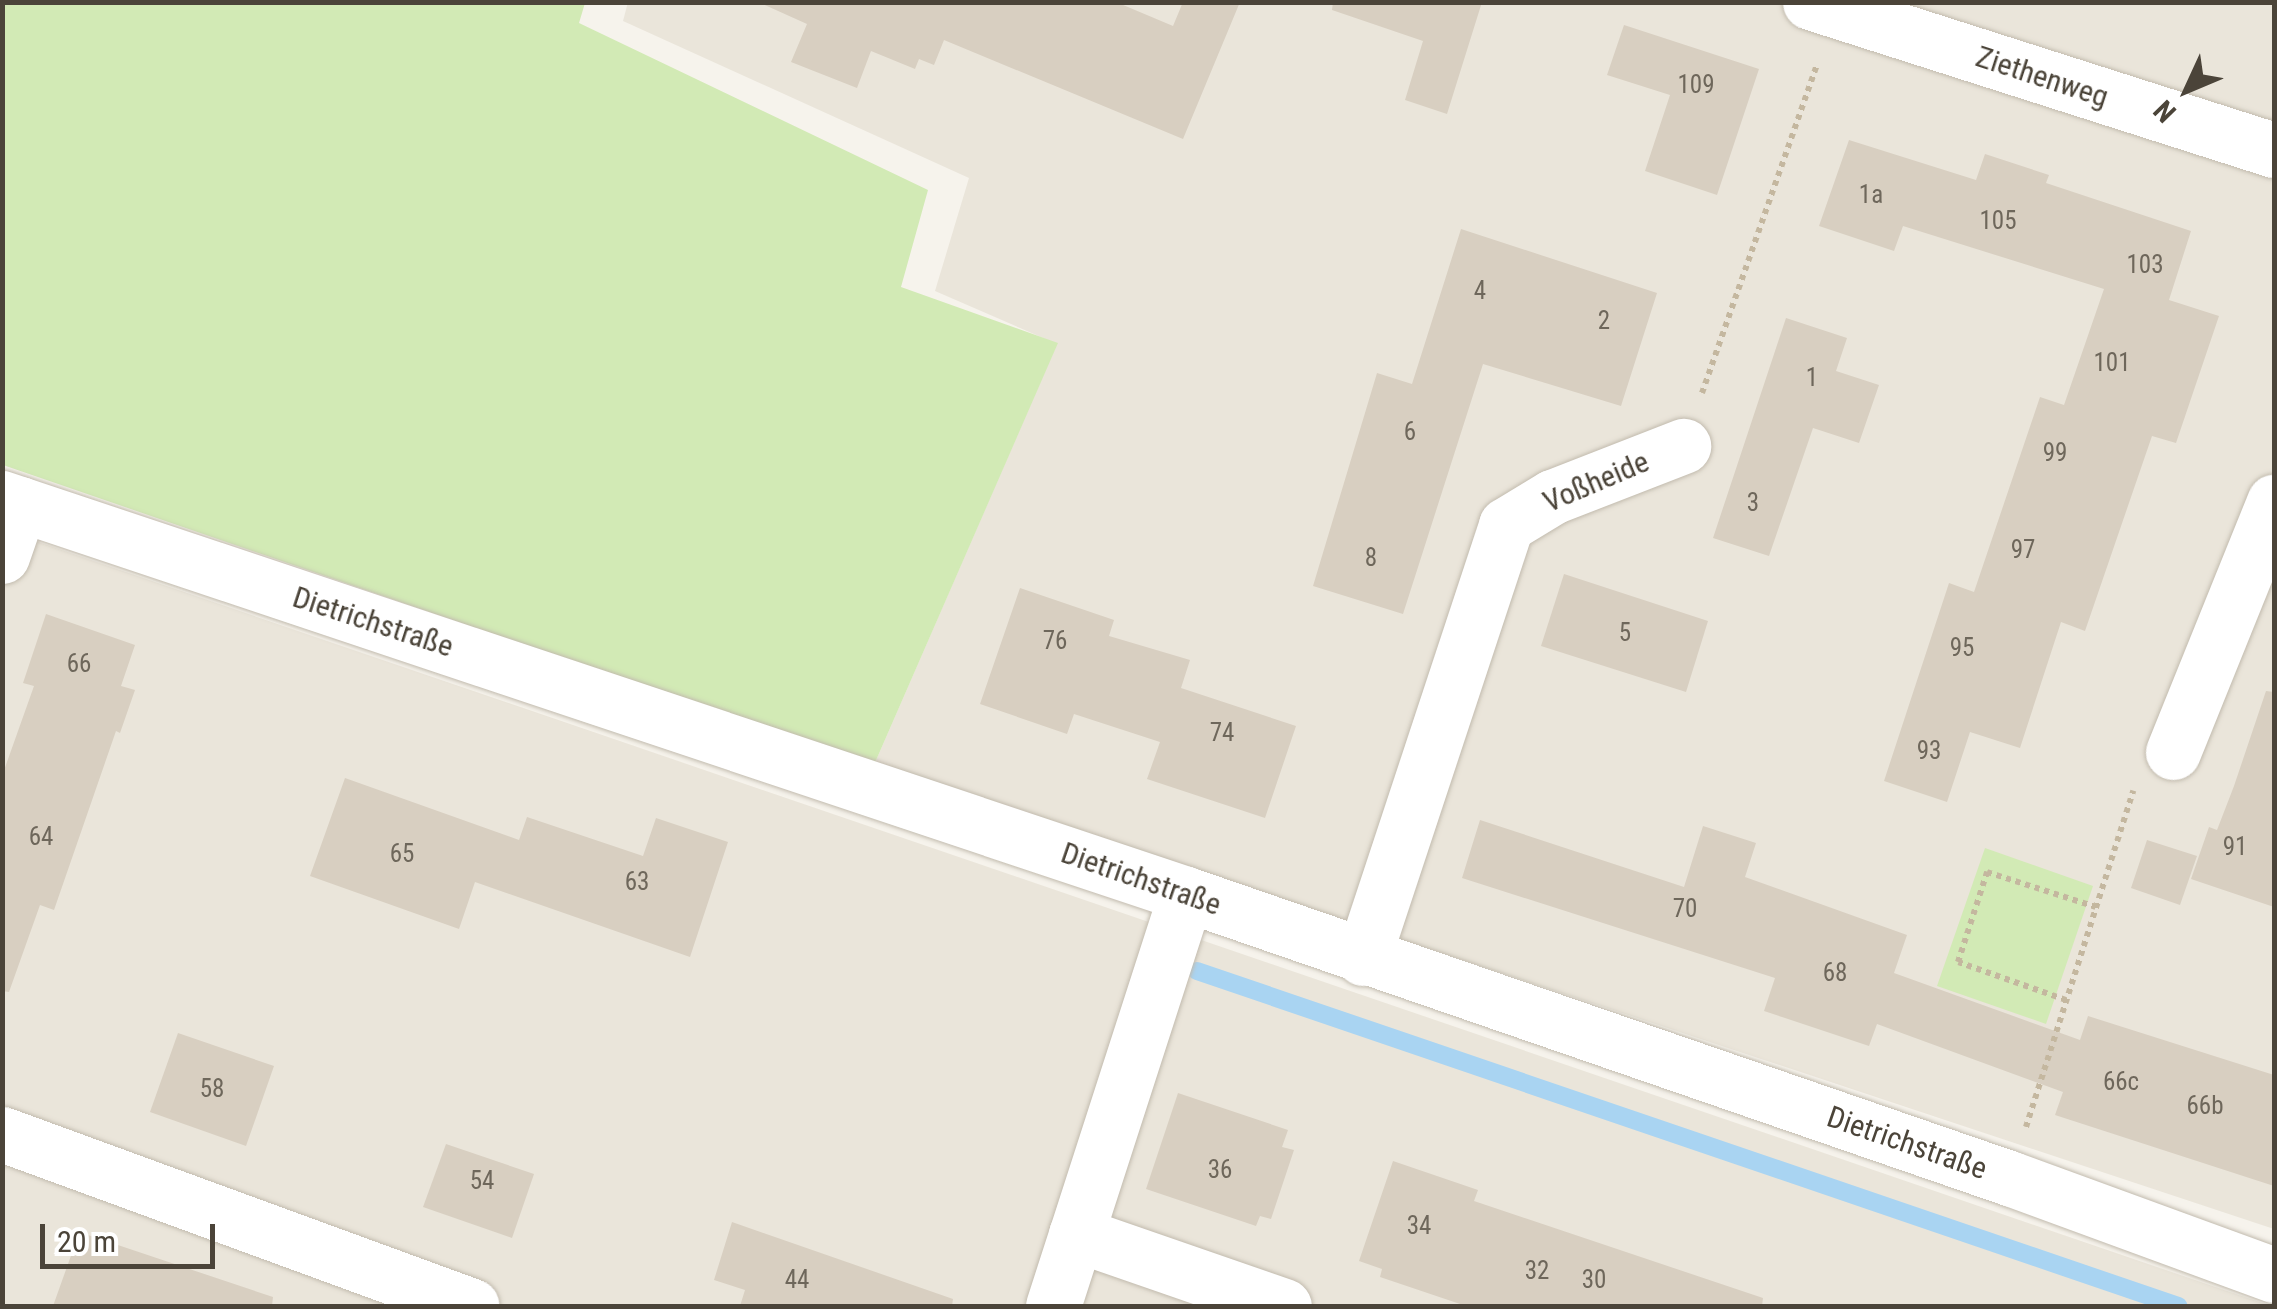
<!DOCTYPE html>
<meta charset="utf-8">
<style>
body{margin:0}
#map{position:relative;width:2277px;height:1309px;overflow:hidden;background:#f6f3ec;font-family:"Roboto Condensed",sans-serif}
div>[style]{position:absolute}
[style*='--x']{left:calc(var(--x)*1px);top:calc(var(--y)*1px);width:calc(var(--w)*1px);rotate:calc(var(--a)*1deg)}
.residential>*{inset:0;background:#eae5da}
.green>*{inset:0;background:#d2eab5}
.stream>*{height:18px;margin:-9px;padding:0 9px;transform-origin:9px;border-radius:9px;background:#a9d4f2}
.building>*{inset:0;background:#d8cfc1}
.path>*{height:6px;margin-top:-3px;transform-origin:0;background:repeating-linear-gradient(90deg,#c4b79f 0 5px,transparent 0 10px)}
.roads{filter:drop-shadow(0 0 2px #c2bbae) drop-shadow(0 0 2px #c2bbae)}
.minor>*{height:55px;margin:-27.5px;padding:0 27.5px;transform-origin:27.5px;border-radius:27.5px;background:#fff}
span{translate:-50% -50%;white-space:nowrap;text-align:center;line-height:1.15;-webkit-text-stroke:10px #fff;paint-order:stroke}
.number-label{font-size:25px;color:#6e675b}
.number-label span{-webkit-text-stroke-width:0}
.street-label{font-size:30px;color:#4b4439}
.frame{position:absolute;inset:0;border:5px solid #4b4439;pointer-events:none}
.north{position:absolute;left:2137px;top:40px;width:100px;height:100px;-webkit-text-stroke:8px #fff;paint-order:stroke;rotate:226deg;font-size:28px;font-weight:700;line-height:40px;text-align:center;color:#4b4439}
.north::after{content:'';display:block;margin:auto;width:35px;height:45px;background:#4b4439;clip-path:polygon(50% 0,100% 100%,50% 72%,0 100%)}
.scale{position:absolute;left:40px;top:1224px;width:175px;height:45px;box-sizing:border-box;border:5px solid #4b4439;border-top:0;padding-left:12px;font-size:30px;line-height:35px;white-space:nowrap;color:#4b4439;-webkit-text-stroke:8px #fff;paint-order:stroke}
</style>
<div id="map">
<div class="residential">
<i style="clip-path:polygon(628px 2px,2274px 3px,2274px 1229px,874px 765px,1057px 344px,935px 291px,969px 178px,623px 21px)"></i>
<i style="clip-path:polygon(3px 530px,2271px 1306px,3px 1306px)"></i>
</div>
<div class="green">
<i style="clip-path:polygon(3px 3px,585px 3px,579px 23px,928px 190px,901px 287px,1058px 343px,874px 765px,3px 465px)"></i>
<i style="clip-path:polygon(1985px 848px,2093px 886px,2046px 1024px,1937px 986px)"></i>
</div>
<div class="stream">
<i style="--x:1197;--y:971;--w:1037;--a:18.85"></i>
</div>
<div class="building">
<i style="clip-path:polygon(758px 2px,1116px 2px,1173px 26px,1183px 2px,1240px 2px,1183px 139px,944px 40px,934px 65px,919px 59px,915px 69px,871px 51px,857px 88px,791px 62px,807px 24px)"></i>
<i style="clip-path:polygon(1333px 2px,1482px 2px,1447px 114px,1405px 100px,1423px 41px,1332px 10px)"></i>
<i style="clip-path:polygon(1624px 25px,1759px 69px,1717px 195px,1645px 171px,1670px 95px,1607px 75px)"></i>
<i style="clip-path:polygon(1849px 140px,1976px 180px,1985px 154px,2049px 175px,2046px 183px,2191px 231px,2169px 300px,2219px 316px,2176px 443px,2152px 436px,2085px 631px,2061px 622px,2020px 748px,1970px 732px,1947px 802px,1884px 781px,1949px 583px,1974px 592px,2040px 397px,2064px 405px,2104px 289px,1903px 226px,1894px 251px,1819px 226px)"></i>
<i style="clip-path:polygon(1461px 229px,1657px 293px,1621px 406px,1483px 364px,1403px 614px,1313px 586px,1377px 373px,1412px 384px)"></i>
<i style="clip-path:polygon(1786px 318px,1847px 338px,1836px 371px,1879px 385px,1859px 443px,1813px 428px,1769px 556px,1713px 538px)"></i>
<i style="clip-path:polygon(1564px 574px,1708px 621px,1686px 692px,1541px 646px)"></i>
<i style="clip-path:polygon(1020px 588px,1114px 620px,1109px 636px,1190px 660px,1181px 688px,1296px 726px,1265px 818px,1147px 779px,1160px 742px,1074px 714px,1067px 734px,980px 704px)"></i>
<i style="clip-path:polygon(46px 614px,135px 645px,121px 686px,135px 690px,120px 733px,116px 731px,54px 910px,40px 905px,9px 992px,2px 991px,2px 776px,34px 686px,23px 683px)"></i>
<i style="clip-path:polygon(2266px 691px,2274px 692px,2274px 907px,2191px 879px,2209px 827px,2217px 830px,2234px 786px)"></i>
<i style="clip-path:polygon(345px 778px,519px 840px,527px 817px,643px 856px,656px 818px,728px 842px,690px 957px,475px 882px,459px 929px,310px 876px)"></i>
<i style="clip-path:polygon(1480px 820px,1684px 887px,1703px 826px,1756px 843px,1745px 877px,1907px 935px,1894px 973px,2080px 1040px,2088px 1016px,2274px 1075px,2274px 1186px,2055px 1115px,2063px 1092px,1877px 1024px,1869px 1046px,1764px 1011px,1775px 978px,1462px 878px)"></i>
<i style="clip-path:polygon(2147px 840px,2197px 856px,2180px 905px,2131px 888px)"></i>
<i style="clip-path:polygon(178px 1033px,274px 1066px,246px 1146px,150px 1112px)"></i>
<i style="clip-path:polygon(1178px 1093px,1288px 1130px,1282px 1147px,1294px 1150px,1271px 1219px,1260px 1216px,1256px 1226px,1146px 1189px)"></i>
<i style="clip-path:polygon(446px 1144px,534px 1174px,512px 1238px,423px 1207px)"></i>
<i style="clip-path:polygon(1393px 1161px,1478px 1190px,1474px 1201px,1763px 1298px,1762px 1306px,1466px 1306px,1380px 1277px,1382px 1269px,1359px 1261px)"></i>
<i style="clip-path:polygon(732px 1222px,953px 1299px,952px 1306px,740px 1306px,745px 1290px,714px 1280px)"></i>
<i style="clip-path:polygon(88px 1235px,273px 1297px,272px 1306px,53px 1306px,78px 1236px,86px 1239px)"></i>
</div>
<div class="path">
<i style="--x:1702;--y:393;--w:348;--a:-70.7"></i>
<i style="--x:2066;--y:1000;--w:114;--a:-160.6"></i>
<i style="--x:1958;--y:962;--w:95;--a:-72.1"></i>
<i style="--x:1987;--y:872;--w:114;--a:17.8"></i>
<i style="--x:2026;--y:1127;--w:353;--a:-72.3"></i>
</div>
<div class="roads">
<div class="minor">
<i style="--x:1810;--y:2;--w:487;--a:17.7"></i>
<i style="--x:2;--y:498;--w:1248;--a:18.49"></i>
<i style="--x:1186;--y:894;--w:871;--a:19.04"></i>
<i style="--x:2009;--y:1178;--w:282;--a:20.1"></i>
<i style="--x:2;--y:556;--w:55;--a:-70.9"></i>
<i style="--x:2173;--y:752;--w:270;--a:-68"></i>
<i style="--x:1363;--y:958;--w:456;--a:-71.7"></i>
<i style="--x:1506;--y:525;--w:54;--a:-31.3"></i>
<i style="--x:1552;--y:497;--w:141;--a:-21.3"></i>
<i style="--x:2;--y:1134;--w:500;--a:20.1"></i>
<i style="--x:1076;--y:1234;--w:220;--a:19.1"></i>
<i style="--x:1053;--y:1306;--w:433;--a:-72.1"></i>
</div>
</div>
<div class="number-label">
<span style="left:1696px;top:85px">109</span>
<span style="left:1871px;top:195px">1a</span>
<span style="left:1998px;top:221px">105</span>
<span style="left:2145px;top:265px">103</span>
<span style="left:1480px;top:291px">4</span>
<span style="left:1604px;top:321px">2</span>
<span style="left:2112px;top:363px">101</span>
<span style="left:1812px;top:378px">1</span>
<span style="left:1410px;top:432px">6</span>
<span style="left:2055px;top:453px">99</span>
<span style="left:1753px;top:503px">3</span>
<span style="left:2023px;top:550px">97</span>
<span style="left:1371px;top:558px">8</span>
<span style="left:1625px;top:633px">5</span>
<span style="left:1055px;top:641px">76</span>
<span style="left:1962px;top:648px">95</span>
<span style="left:79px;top:664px">66</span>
<span style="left:1222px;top:733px">74</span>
<span style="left:1929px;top:751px">93</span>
<span style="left:41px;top:837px">64</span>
<span style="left:2235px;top:847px">91</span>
<span style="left:402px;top:854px">65</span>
<span style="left:637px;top:882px">63</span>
<span style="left:1685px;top:909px">70</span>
<span style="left:1835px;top:973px">68</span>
<span style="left:2121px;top:1082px">66c</span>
<span style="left:212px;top:1089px">58</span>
<span style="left:2205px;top:1106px">66b</span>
<span style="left:1220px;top:1170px">36</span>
<span style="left:482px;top:1181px">54</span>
<span style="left:1419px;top:1226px">34</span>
<span style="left:1537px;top:1271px">32</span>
<span style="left:797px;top:1280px">44</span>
<span style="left:1594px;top:1280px">30</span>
</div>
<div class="street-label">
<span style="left:2042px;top:77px;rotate:18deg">Ziethenweg</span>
<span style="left:1596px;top:482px;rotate:-23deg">Voßheide</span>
<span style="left:373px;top:622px;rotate:18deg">Dietrichstraße</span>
<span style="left:1141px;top:879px;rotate:19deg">Dietrichstraße</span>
<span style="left:1907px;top:1143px;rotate:19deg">Dietrichstraße</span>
</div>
<div class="frame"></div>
<div class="north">N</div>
<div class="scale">20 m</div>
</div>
